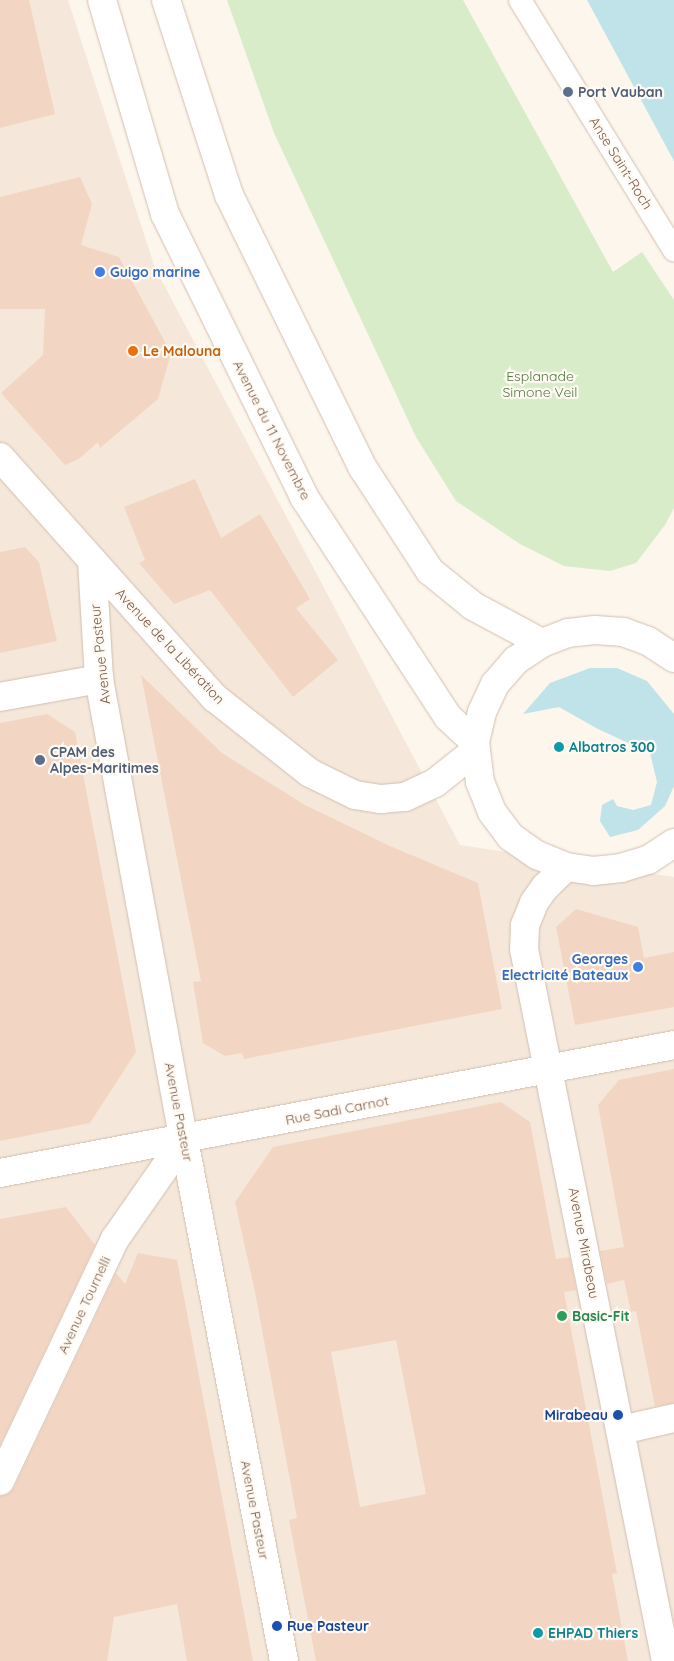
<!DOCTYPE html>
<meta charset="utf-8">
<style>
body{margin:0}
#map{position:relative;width:674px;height:1661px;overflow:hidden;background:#fdf6ec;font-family:Quicksand,sans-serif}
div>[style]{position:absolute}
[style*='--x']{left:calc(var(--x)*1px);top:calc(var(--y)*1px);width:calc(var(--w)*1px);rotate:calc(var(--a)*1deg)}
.residential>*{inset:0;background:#f5e8da}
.green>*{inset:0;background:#d8ecc9}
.water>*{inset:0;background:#bfe3e8}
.building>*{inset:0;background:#f3d5c3}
.roads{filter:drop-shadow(0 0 1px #d1beb0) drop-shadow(0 0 1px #d1beb0)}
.service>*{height:22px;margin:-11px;padding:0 11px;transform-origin:11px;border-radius:11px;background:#fff}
.minor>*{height:28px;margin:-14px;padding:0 14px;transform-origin:14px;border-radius:14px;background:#fff}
.tertiary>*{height:28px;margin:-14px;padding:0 14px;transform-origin:14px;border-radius:14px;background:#fff}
.dots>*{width:14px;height:14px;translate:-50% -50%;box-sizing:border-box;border:2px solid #fffaf3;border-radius:50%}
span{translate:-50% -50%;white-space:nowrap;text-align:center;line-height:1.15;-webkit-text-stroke:4.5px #fffaf3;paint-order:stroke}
.service-label{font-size:14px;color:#4e5e75;font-weight:700}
.left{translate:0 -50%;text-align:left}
.street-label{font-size:14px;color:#7a5c4d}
.shop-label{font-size:14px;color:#366cbe;font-weight:700}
.right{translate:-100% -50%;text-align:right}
.food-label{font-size:14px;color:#c56008;font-weight:700}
.park-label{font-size:14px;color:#537a41}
.culture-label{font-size:14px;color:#0d838f;font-weight:700}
.leisure-label{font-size:14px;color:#27864d;font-weight:700}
.transit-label{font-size:14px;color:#164399;font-weight:700}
</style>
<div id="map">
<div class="residential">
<i style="clip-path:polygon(0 0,68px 0,155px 268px,460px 845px,674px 877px,674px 1661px,0 1661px)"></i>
</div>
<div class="green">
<i style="clip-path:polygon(227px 0,463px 0,613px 272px,642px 252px,674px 300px,674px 508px,665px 525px,636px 563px,610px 571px,564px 566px,520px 544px,456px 501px,416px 437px,274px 133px)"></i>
</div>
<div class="water">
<i style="clip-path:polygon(587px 0,674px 0,674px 161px)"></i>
<i style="clip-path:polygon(590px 668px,617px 668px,647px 681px,674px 714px,674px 786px,665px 806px,638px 830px,610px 837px,600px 821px,602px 805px,613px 799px,617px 806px,633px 810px,651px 805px,657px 782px,650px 753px,598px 729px,559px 707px,523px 714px,550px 683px)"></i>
</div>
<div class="building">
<i style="clip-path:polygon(0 0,29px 0,55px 114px,0 128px)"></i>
<i style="clip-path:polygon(80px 177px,92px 204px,81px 245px,119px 257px,171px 353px,158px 399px,100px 448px,98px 442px,79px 459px,65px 465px,1px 393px,43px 355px,45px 309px,0 309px,0 197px)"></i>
<i style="clip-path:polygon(195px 479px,221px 538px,260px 514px,310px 599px,296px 608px,338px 660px,293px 697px,210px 590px,174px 604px,139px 563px,145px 560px,124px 507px)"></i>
<i style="clip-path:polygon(25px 547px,39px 562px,57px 641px,0 653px,0 552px)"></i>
<i style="clip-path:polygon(141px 675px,222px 753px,305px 805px,390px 846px,478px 883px,502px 1009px,244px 1059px,242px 1053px,225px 1056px,203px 1043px,193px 982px,201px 981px)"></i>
<i style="clip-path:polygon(47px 714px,75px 732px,136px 1052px,90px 1123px,0 1141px,0 723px)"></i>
<i style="clip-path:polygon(576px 909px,638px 927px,644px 958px,674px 952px,674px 1007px,575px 1025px,556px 927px)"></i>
<i style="clip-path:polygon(674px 1069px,674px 1403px,655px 1406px,636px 1311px,631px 1312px,624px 1280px,607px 1284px,600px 1251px,624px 1247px,598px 1105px,619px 1080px)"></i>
<i style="clip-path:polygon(evenodd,501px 1102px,530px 1122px,556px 1259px,570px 1257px,576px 1290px,564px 1292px,617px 1573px,612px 1574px,628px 1661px,316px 1661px,289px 1520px,297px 1518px,255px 1292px,235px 1202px,273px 1147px,501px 1102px,396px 1340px,426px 1494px,360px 1507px,331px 1352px,396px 1340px)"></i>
<i style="clip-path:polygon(66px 1207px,95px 1245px,0 1445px,0 1219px)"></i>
<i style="clip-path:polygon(138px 1253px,177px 1260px,253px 1661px,187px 1661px,177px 1604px,114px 1617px,107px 1661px,0 1661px,0 1496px,8px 1494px,14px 1488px,116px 1273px,125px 1284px)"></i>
</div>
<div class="roads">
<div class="service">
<i style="--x:520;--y:0;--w:294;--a:58.4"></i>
</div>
<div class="minor">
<i style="--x:92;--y:561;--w:118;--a:86.6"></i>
<i style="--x:99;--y:679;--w:469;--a:79.6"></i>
<i style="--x:184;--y:1140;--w:531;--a:79.13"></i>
<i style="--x:0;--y:697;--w:101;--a:-10.3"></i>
<i style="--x:566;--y:867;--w:29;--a:136"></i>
<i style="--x:545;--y:887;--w:19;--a:125"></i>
<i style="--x:534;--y:903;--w:24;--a:112"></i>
<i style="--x:525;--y:925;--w:24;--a:92"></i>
<i style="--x:524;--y:949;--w:726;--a:78.72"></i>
<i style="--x:0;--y:1173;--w:686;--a:-10.75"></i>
<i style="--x:621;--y:1430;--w:54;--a:-12.8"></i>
<i style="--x:0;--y:1481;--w:268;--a:-64.6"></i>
<i style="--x:115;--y:1239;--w:121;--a:-55.1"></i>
</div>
<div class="tertiary">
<i style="--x:102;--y:0;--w:223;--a:73.6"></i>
<i style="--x:165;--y:214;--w:315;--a:63.8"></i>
<i style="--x:304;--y:497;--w:263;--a:56.8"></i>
<i style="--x:448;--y:717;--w:37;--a:43"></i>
<i style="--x:166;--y:0;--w:205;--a:72.1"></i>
<i style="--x:229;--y:195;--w:304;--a:63.9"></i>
<i style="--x:363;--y:468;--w:123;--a:57"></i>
<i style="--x:430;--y:571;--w:55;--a:39.1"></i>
<i style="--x:473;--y:606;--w:78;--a:28.2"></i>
<i style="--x:0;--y:457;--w:323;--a:48.3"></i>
<i style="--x:215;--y:698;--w:121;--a:38.3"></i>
<i style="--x:310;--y:773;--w:50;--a:26.1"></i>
<i style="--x:355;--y:795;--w:26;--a:9"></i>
<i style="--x:381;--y:799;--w:24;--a:-5"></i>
<i style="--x:405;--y:797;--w:33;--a:-25"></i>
<i style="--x:435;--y:783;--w:51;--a:-38.7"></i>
<i style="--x:674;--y:658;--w:31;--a:-147"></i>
<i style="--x:648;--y:641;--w:27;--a:-160"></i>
<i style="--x:623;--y:632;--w:28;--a:-176"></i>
<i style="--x:595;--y:630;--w:27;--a:174"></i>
<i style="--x:568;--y:633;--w:28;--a:159"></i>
<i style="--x:542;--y:643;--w:31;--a:147"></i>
<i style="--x:516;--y:660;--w:32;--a:131"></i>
<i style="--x:495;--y:684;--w:31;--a:115"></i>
<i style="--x:482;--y:712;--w:31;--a:103"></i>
<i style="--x:475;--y:742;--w:40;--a:82.9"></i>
<i style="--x:480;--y:782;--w:32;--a:68"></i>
<i style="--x:492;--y:812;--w:31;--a:53"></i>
<i style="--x:511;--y:837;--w:32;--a:35"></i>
<i style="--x:537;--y:855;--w:31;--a:22"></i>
<i style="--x:566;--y:867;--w:27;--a:8"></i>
<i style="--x:593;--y:871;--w:28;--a:-6"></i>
<i style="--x:621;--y:868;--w:28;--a:-17"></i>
<i style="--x:648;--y:860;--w:31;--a:-33"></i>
</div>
</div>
<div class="dots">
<i style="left:568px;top:92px;background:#5c6f8a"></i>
<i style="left:100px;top:272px;background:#3f7fe0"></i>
<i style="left:133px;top:351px;background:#e8710a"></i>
<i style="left:559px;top:747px;background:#0f9aa8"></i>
<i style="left:40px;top:760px;background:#5c6f8a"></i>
<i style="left:638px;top:967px;background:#3f7fe0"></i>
<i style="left:562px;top:1316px;background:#2e9e5b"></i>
<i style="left:618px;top:1415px;background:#1a4fb4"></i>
<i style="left:277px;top:1626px;background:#1a4fb4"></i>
<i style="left:538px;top:1633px;background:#0f9aa8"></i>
</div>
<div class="service-label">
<span class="left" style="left:578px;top:92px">Port Vauban</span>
<span class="left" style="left:50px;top:760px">CPAM des<br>Alpes-Maritimes</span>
</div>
<div class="street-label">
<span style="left:621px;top:163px;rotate:58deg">Anse Saint-Roch</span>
<span style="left:272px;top:430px;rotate:63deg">Avenue du 11 Novembre</span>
<span style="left:170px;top:646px;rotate:47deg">Avenue de la Libération</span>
<span style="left:100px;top:654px;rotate:-96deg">Avenue Pasteur</span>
<span style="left:337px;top:1110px;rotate:-11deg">Rue Sadi Carnot</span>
<span style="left:179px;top:1112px;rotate:79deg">Avenue Pasteur</span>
<span style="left:584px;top:1243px;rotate:79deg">Avenue Mirabeau</span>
<span style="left:84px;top:1305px;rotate:-65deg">Avenue Tournelli</span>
<span style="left:255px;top:1510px;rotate:79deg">Avenue Pasteur</span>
</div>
<div class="shop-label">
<span class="left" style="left:110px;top:272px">Guigo marine</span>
<span class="right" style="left:628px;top:967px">Georges<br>Electricité Bateaux</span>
</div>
<div class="food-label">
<span class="left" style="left:143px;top:351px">Le Malouna</span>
</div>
<div class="park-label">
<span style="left:540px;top:384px">Esplanade<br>Simone Veil</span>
</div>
<div class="culture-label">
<span class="left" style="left:569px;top:747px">Albatros 300</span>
<span class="left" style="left:548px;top:1633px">EHPAD Thiers</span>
</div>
<div class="leisure-label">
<span class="left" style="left:572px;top:1316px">Basic-Fit</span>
</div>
<div class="transit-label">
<span class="right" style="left:608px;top:1415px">Mirabeau</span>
<span class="left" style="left:287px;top:1626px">Rue Pasteur</span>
</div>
</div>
